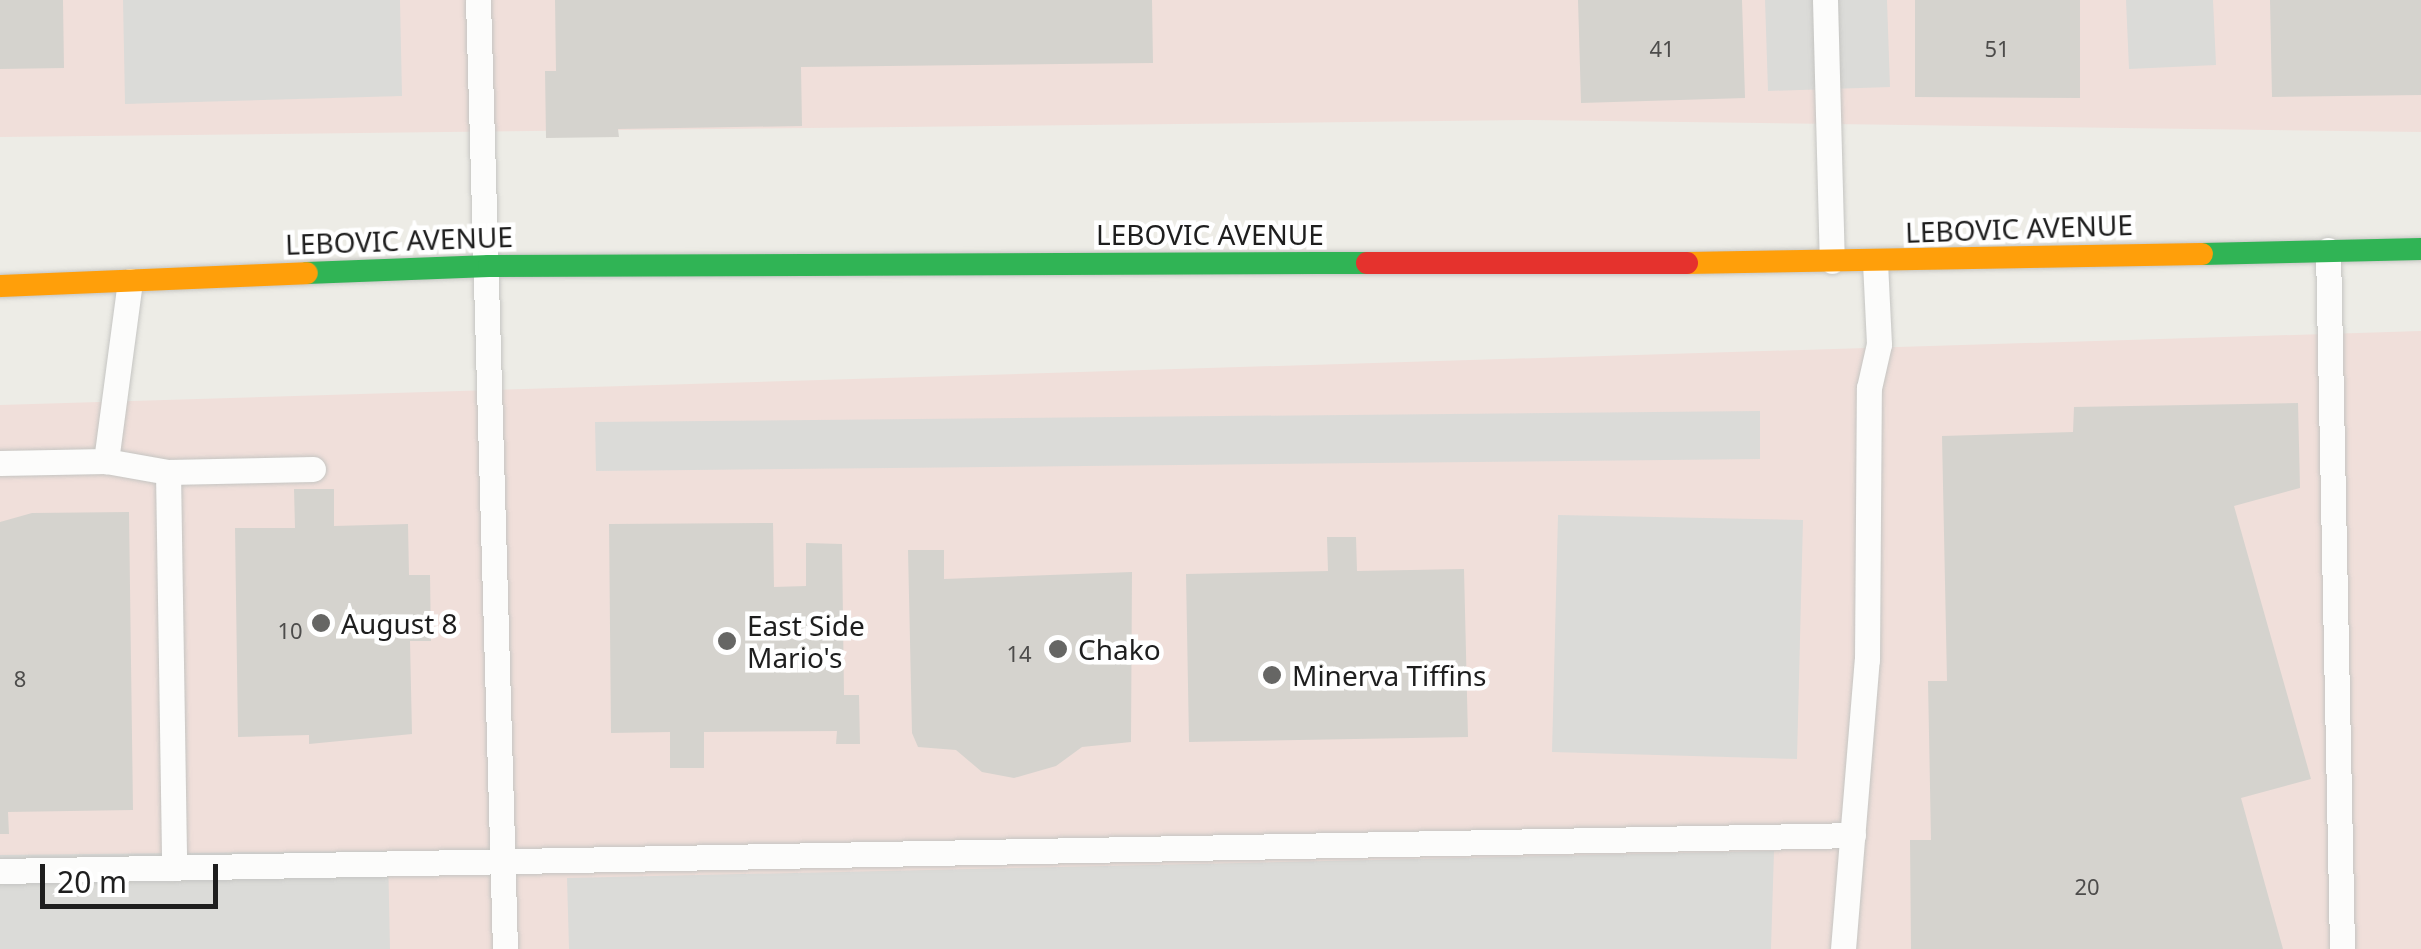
<!DOCTYPE html>
<style>
body{margin:0}
#map{position:relative;width:2421px;height:949px;overflow:hidden;background:#edece6;font-family:"Noto Sans",sans-serif}
div>[style]{position:absolute}
[style*='--x']{left:calc(var(--x)*1px);top:calc(var(--y)*1px);width:calc(var(--w)*1px);rotate:calc(var(--a)*1deg)}
.commercial>*{inset:0;background:#f0dfda}
.parking>*{inset:0;background:#dbdbd8}
.building>*{inset:0;background:#d5d3ce}
.roads{filter:drop-shadow(0 0 2px #c5c5c2) drop-shadow(0 0 2px #c5c5c2)}
.lane>*{height:25px;margin:-12.5px;padding:0 12.5px;transform-origin:12.5px;border-radius:12.5px;background:#fcfcfb}
.fast>*{height:22px;margin:-11px;padding:0 11px;transform-origin:11px;border-radius:11px;background:#30b455}
.slow>*{height:22px;margin:-11px;padding:0 11px;transform-origin:11px;border-radius:11px;background:#ff9f0a}
.jam>*{height:22px;margin:-11px;padding:0 11px;transform-origin:11px;border-radius:11px;background:#e5322d}
.dots>*{width:28px;height:28px;translate:-50% -50%;box-sizing:border-box;border:5px solid #fff;border-radius:50%}
span{translate:-50% -50%;white-space:nowrap;text-align:center;line-height:1.15;-webkit-text-stroke:9px #fff;paint-order:stroke}
.number-label{font-size:22px;color:#4d4c4b}
.number-label span{-webkit-text-stroke-width:0}
.street-label{font-size:28px;color:#1e1e1e}
.poi-label{font-size:28px;color:#1e1e1e}
.left{translate:0 -50%;text-align:left}
.scale{position:absolute;left:40px;top:864px;width:178px;height:45px;box-sizing:border-box;border:5px solid #1e1e1e;border-top:0;padding-left:12px;font-size:30px;line-height:35px;white-space:nowrap;color:#1e1e1e;-webkit-text-stroke:8px #fff;paint-order:stroke}
</style>
<div id="map">
<div class="commercial">
<i style="clip-path:polygon(0 0,2421px 0,2421px 132px,1531px 120px,0 137px)"></i>
<i style="clip-path:polygon(2421px 331px,2421px 949px,0 949px,0 405px)"></i>
</div>
<div class="parking">
<i style="clip-path:polygon(123px 0,400px 0,402px 96px,125px 104px)"></i>
<i style="clip-path:polygon(1765px 0,1887px 0,1890px 87px,1768px 91px)"></i>
<i style="clip-path:polygon(2126px 0,2213px 0,2216px 65px,2129px 69px)"></i>
<i style="clip-path:polygon(1760px 411px,1760px 459px,596px 471px,595px 422px)"></i>
<i style="clip-path:polygon(1558px 515px,1803px 520px,1797px 759px,1552px 752px)"></i>
<i style="clip-path:polygon(388px 851px,390px 949px,0 949px,0 855px)"></i>
<i style="clip-path:polygon(1774px 851px,1771px 949px,569px 949px,567px 878px)"></i>
</div>
<div class="building">
<i style="clip-path:polygon(0 0,63px 0,64px 68px,0 69px)"></i>
<i style="clip-path:polygon(555px 0,1152px 0,1153px 63px,801px 67px,802px 126px,618px 129px,619px 137px,546px 138px,545px 71px,556px 71px)"></i>
<i style="clip-path:polygon(1578px 0,1742px 0,1745px 98px,1581px 103px)"></i>
<i style="clip-path:polygon(1915px 0,2080px 0,2080px 98px,1915px 97px)"></i>
<i style="clip-path:polygon(2270px 0,2421px 0,2421px 95px,2272px 97px)"></i>
<i style="clip-path:polygon(2298px 403px,2300px 488px,2234px 506px,2311px 779px,2241px 798px,2283px 949px,1911px 949px,1910px 840px,1931px 840px,1928px 681px,1947px 681px,1942px 436px,2073px 432px,2074px 407px)"></i>
<i style="clip-path:polygon(294px 489px,334px 489px,334px 526px,408px 524px,409px 575px,430px 575px,431px 641px,410px 641px,412px 734px,309px 744px,309px 735px,238px 737px,235px 528px,295px 528px)"></i>
<i style="clip-path:polygon(129px 512px,133px 810px,8px 812px,9px 834px,0 834px,0 522px,32px 513px)"></i>
<i style="clip-path:polygon(773px 523px,774px 587px,806px 586px,806px 543px,842px 544px,844px 695px,859px 695px,860px 744px,836px 744px,837px 731px,704px 732px,704px 768px,670px 768px,670px 732px,611px 733px,609px 524px)"></i>
<i style="clip-path:polygon(1327px 537px,1356px 537px,1357px 571px,1464px 569px,1468px 737px,1189px 742px,1186px 574px,1328px 571px)"></i>
<i style="clip-path:polygon(908px 550px,944px 550px,944px 579px,1132px 572px,1131px 742px,1082px 747px,1056px 766px,1014px 778px,982px 772px,956px 750px,918px 747px,912px 733px)"></i>
</div>
<div class="roads">
<div class="lane">
<i style="--x:478;--y:0;--w:949;--a:88.37"></i>
<i style="--x:1825;--y:0;--w:261;--a:88.5"></i>
<i style="--x:2328;--y:250;--w:699;--a:88.85"></i>
<i style="--x:130;--y:281;--w:182;--a:97.6"></i>
<i style="--x:106;--y:461;--w:63;--a:10.1"></i>
<i style="--x:168;--y:472;--w:396;--a:89.1"></i>
<i style="--x:0;--y:463;--w:106;--a:-1.1"></i>
<i style="--x:168;--y:472;--w:145;--a:-1.2"></i>
<i style="--x:0;--y:871;--w:1853;--a:-1.11"></i>
<i style="--x:1843;--y:949;--w:290;--a:-85.3"></i>
<i style="--x:1867;--y:660;--w:272;--a:-89.6"></i>
<i style="--x:1869;--y:388;--w:45;--a:-77.2"></i>
<i style="--x:1879;--y:344;--w:82;--a:-92.8"></i>
</div>
<div class="fast">
<i style="--x:2202;--y:254;--w:219;--a:-1.3"></i>
<i style="--x:307;--y:273;--w:182;--a:-2.2"></i>
<i style="--x:489;--y:266;--w:878;--a:-0.2"></i>
</div>
<div class="slow">
<i style="--x:1687;--y:263;--w:515;--a:-1"></i>
<i style="--x:0;--y:286;--w:307;--a:-2.4"></i>
</div>
<div class="jam">
<i style="--x:1367;--y:263;--w:320;--a:0"></i>
</div>
</div>
<div class="dots">
<i style="left:321px;top:623px;background:#666664"></i>
<i style="left:727px;top:641px;background:#666664"></i>
<i style="left:1058px;top:649px;background:#666664"></i>
<i style="left:1272px;top:675px;background:#666664"></i>
</div>
<div class="number-label">
<span style="left:1662px;top:49px">41</span>
<span style="left:1997px;top:49px">51</span>
<span style="left:290px;top:631px">10</span>
<span style="left:1019px;top:654px">14</span>
<span style="left:20px;top:679px">8</span>
<span style="left:2087px;top:887px">20</span>
</div>
<div class="street-label">
<span style="left:2019px;top:228px;rotate:-2deg">LEBOVIC AVENUE</span>
<span style="left:1210px;top:234px">LEBOVIC AVENUE</span>
<span style="left:399px;top:240px;rotate:-2deg">LEBOVIC AVENUE</span>
</div>
<div class="poi-label">
<span class="left" style="left:341px;top:623px">August 8</span>
<span class="left" style="left:747px;top:641px">East Side<br>Mario's</span>
<span class="left" style="left:1078px;top:649px">Chako</span>
<span class="left" style="left:1292px;top:675px">Minerva Tiffins</span>
</div>
<div class="scale">20 m</div>
</div>
